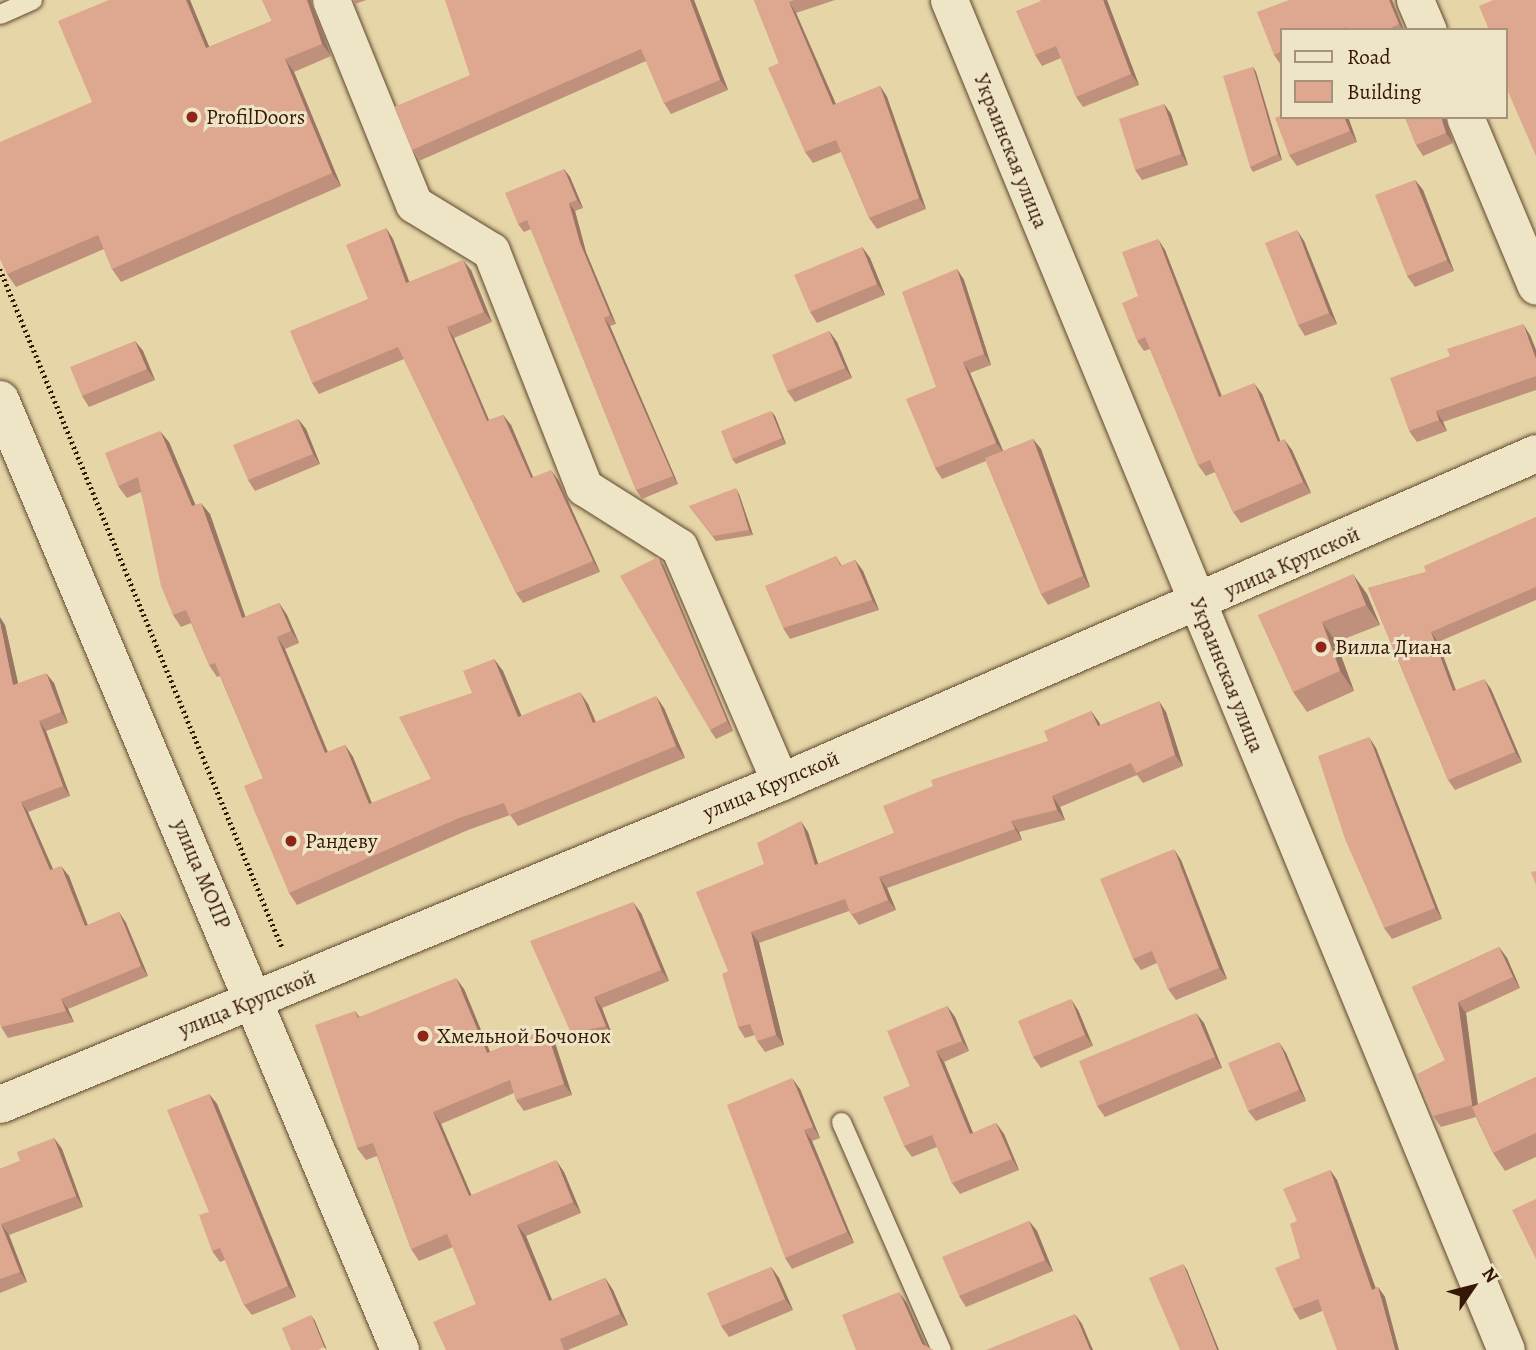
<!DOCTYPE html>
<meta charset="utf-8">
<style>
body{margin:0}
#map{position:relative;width:1536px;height:1350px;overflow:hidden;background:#e5d5a7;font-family:Alegreya,serif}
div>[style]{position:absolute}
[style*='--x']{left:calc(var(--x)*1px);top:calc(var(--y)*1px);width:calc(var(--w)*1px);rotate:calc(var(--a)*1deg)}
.path>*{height:4.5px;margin-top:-2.25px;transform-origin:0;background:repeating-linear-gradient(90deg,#371806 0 2px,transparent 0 5.5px)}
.roads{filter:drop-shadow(0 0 2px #62472e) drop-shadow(0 0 2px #62472e)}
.service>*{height:19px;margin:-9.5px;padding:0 9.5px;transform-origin:9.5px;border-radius:9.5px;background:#eee4c6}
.minor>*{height:37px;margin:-18.5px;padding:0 18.5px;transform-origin:18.5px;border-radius:18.5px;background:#eee4c6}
.secondary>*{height:38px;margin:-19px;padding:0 19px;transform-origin:19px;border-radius:19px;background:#eee4c6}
.wall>*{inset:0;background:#bf907c}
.shaded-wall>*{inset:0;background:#9b7665}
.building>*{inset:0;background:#dea890}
.dots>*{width:19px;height:19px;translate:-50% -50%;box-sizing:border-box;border:4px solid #eee4c6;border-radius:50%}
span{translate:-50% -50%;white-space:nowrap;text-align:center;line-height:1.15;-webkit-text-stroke:6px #eee4c6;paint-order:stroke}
.poi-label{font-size:21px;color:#371806}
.left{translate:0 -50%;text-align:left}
.street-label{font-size:21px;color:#371806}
.legend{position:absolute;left:1280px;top:28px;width:228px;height:91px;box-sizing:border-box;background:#eee4c6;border:2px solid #a59279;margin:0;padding:9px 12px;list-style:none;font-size:21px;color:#371806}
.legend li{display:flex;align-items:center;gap:14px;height:35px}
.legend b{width:35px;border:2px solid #a59279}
.north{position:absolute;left:1438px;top:1252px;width:70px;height:70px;-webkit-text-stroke:5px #eee4c6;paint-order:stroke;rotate:55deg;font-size:19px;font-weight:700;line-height:28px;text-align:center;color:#371806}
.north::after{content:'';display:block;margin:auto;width:24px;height:32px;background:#371806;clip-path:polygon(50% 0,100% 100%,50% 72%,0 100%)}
</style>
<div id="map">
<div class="path">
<i style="--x:0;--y:269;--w:734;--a:67.42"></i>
</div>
<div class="roads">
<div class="service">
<i style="--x:0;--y:14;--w:35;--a:-24"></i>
<i style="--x:841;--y:1122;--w:249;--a:66.3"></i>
</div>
<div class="minor">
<i style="--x:331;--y:0;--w:220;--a:67.9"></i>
<i style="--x:414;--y:204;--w:90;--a:31.4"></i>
<i style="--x:491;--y:251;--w:254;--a:68.5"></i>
<i style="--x:584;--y:487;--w:112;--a:32.3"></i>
<i style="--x:679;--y:547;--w:256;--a:66.7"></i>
<i style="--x:949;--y:0;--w:1460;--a:67.58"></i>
<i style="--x:1415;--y:0;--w:33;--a:67"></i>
<i style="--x:1465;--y:117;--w:183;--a:67.2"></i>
<i style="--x:0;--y:1104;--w:844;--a:-22.43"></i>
<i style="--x:780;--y:782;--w:824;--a:-23.52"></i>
</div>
<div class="secondary">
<i style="--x:0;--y:400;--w:1031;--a:67.17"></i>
</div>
</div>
<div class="wall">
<i style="clip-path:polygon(109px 0,190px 0,209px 47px,272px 21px,262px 0,311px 0,331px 56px,294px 72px,341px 186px,121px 282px,112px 269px,104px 249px,16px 287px,7px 274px,92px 102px)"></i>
<i style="clip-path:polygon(352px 0,366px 0,355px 4px)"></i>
<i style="clip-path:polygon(446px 0,694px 0,728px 90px,671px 114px,664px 103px,646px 61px,419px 161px,412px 150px,470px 75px)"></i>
<i style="clip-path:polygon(754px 0,835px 0,796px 13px,836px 104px,880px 86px,887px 97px,926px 209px,877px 229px,869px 218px,841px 152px,813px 163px,805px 152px,779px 63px)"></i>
<i style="clip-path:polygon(1107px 0,1139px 85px,1083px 107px,1076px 97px,1061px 58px,1042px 66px,1035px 55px)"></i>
<i style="clip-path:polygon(1289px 0,1392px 0,1404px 30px,1282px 30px,1282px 65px,1281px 65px,1274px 55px)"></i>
<i style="clip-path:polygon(1253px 67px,1256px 72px,1282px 160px,1253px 172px,1250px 167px)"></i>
<i style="clip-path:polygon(1164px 104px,1171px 114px,1188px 165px,1142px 180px,1135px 170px)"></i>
<i style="clip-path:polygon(1348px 117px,1357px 142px,1297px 166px,1289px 155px)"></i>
<i style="clip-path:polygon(1405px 117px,1446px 117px,1453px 143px,1423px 156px,1416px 145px)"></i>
<i style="clip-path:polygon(564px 169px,570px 177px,583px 208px,575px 211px,586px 252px,616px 324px,610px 326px,678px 484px,642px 499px,636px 490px,531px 229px,524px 232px,518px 224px)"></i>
<i style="clip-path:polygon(1415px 180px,1423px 190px,1454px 271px,1415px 287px,1407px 276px)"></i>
<i style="clip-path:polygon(386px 228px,393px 239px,409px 282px,471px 270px,492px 322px,454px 338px,489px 420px,503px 415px,511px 425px,533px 477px,559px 481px,600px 572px,523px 603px,516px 593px,404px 359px,319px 394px,312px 383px,368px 299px)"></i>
<i style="clip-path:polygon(1304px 241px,1337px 324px,1305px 336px,1298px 325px)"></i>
<i style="clip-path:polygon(862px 247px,870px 258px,885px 295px,817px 323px,810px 312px)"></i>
<i style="clip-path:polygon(1165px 250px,1222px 396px,1262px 394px,1280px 441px,1292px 450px,1311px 493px,1241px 523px,1233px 512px,1215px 472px,1206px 476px,1198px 465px,1150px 349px,1144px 351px,1137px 341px,1138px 296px)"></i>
<i style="clip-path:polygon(957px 269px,964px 280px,991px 365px,970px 373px,1003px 451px,1033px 439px,1041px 449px,1090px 587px,1048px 605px,1041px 594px,986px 461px,942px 479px,935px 468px,936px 387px)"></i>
<i style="clip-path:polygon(829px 331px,837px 342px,852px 378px,795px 402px,787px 391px)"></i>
<i style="clip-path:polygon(1530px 335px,1536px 350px,1536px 390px,1443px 422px,1447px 431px,1417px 442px,1409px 431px)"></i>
<i style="clip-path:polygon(135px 341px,143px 351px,155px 380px,89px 407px,82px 396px)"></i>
<i style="clip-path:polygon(775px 416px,786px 444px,736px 464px,732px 459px)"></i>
<i style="clip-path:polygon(298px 419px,306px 429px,320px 464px,255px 491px,248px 480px)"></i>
<i style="clip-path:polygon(169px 442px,195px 505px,210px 514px,245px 617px,279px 603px,287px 615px,299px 643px,285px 649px,328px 752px,345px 745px,353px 757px,372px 803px,431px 779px,472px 693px,494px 659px,503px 671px,521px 716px,588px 704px,596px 722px,664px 708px,685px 758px,518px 826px,510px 815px,468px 830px,297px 905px,289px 893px,263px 778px,220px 676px,217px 677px,209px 665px,191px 623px,181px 627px,173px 615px,141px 492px,127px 498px,118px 486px)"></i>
<i style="clip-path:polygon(739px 494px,753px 535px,716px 541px,689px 506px)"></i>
<i style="clip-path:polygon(1536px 517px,1536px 600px,1438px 642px,1456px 690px,1491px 689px,1522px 762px,1455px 790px,1448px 780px,1368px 588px,1426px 572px)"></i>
<i style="clip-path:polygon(836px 556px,842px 566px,855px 560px,863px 571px,879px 610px,790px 639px,783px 628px)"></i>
<i style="clip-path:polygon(658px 557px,664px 566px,733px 731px,716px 739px,710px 730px)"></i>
<i style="clip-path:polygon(1367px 594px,1380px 625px,1336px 642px,1354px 691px,1307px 712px,1293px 692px,1258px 615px)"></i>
<i style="clip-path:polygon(5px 625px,18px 683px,54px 683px,68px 723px,46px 731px,70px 796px,28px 812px,53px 869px,69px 876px,88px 925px,119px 912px,126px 923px,148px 976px,68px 1009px,74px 1022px,8px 1038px,1px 1027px)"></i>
<i style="clip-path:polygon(1091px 711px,1100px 725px,1166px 712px,1183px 766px,1143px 783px,1137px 775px,1060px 807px,1065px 820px,1019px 832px,1022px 840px,887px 888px,896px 910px,859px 925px,849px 911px,759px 943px,784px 1045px,765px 1052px,757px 1041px,755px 1035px,745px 1038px,738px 1027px,728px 971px,764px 864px,808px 832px,818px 864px,894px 833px,1048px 741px)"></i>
<i style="clip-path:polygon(1376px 748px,1442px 919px,1392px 939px,1384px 928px)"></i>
<i style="clip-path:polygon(1181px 860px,1227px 979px,1176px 1000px,1168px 989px,1157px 963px,1141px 970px,1133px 959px)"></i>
<i style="clip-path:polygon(641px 913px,669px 981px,602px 1008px,613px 1037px,578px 1044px,571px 1033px)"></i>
<i style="clip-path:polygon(1499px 947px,1507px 958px,1520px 988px,1466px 1013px,1478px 1104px,1536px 1077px,1536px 1157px,1505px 1171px,1493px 1153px,1476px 1117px,1441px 1127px,1433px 1116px,1445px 1060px,1412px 987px)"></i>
<i style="clip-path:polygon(464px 989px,490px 1052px,546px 1029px,554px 1040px,572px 1095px,524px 1111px,516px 1100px,514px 1093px,441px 1124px,471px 1195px,564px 1172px,581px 1213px,526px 1236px,552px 1300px,605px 1278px,613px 1290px,628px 1325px,568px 1350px,446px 1350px,476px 1304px,453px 1247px,419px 1261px,411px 1249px,377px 1156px,366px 1160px,357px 1148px,355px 1011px,360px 1017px)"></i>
<i style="clip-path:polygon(947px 1006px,955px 1017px,969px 1051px,944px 1062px,973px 1133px,996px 1123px,1004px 1134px,1019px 1170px,960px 1194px,952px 1183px,937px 1147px,912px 1157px,904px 1146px,910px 1086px)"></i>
<i style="clip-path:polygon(1078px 1010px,1093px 1046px,1041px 1068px,1033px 1057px)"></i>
<i style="clip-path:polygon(1204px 1023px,1222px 1068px,1105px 1117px,1097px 1106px)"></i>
<i style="clip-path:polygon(1286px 1053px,1306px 1101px,1256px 1121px,1248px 1111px)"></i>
<i style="clip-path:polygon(800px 1089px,820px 1138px,812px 1141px,854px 1243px,792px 1269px,785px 1258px)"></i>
<i style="clip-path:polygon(209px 1094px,217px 1104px,296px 1297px,252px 1315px,244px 1305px,225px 1260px,220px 1262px,212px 1251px,209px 1212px)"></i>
<i style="clip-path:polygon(54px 1138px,62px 1149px,83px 1207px,9px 1235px,27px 1282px,0 1293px,0 1169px,20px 1161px)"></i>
<i style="clip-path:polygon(1330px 1170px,1337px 1180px,1375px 1288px,1378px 1287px,1385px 1297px,1322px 1311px,1300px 1320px,1293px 1309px,1300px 1258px,1297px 1221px)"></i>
<i style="clip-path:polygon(1029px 1221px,1037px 1231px,1053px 1271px,966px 1307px,959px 1296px)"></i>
<i style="clip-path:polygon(771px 1267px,779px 1278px,793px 1310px,729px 1337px,721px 1326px)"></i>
</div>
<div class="shaded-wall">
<i style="clip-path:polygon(186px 0,190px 0,215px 61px,206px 48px)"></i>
<i style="clip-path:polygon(307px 0,311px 0,331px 56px,322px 44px)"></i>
<i style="clip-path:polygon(690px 0,694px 0,728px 90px,720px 80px)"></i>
<i style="clip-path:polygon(1103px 0,1107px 0,1139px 85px,1131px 74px)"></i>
<i style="clip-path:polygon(1389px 0,1392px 0,1404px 30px,1403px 30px,1399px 24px)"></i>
<i style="clip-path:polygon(789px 2px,796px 13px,841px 116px,833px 105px)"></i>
<i style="clip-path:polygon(285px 59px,294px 72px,341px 186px,332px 173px)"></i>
<i style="clip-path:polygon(1253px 67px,1256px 72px,1282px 160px,1278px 154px)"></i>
<i style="clip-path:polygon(880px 86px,887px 97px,926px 209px,919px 198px)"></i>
<i style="clip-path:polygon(1164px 104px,1171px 114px,1188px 165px,1181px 154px)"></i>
<i style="clip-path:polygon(1344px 117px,1348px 117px,1357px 142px,1350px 131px)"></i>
<i style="clip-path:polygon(1441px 117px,1446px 117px,1453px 143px,1446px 133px)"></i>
<i style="clip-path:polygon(564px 169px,570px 177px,583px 208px,577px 200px)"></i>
<i style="clip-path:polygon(1415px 180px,1423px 190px,1454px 271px,1447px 260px)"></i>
<i style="clip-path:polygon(569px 203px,575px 211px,586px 252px,616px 324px,610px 315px,580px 243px)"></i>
<i style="clip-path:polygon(386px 228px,393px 239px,414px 294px,406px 283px)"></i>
<i style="clip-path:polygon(1297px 230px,1304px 241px,1337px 324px,1329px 313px)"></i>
<i style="clip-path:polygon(1158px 239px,1165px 250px,1226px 408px,1219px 397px)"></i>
<i style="clip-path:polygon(862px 247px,870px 258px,885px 295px,877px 284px)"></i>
<i style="clip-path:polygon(463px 260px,471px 270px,492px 322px,484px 312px)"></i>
<i style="clip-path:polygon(957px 269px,964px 280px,991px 365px,984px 354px)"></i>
<i style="clip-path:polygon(604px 318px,610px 326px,678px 484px,673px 476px)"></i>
<i style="clip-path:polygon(1523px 324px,1530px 335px,1536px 350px,1536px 359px)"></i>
<i style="clip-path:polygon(447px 327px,454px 338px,494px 432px,487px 421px)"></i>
<i style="clip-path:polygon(829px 331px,837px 342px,852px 378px,845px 368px)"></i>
<i style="clip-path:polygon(135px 341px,143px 351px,155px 380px,147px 369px)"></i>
<i style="clip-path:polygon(963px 362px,970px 373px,1004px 453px,996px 443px)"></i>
<i style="clip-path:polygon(1254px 383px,1262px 394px,1285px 453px,1278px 442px)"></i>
<i style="clip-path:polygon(771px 411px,775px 416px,786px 444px,782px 438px)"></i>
<i style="clip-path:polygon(1436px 411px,1443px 422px,1447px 431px,1439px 420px)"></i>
<i style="clip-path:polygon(503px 415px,511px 425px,538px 489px,531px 478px)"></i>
<i style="clip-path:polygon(298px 419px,306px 429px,320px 464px,313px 454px)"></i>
<i style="clip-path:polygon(160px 431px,169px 442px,201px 518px,192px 506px)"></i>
<i style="clip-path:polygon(1033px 439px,1041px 449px,1090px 587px,1083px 576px)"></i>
<i style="clip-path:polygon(1284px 439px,1292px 450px,1311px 493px,1303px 482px)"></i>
<i style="clip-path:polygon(551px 470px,559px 481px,600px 572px,593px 561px)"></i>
<i style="clip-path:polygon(736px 488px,739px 494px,753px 535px,749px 530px)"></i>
<i style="clip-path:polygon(201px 503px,210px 514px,250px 630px,242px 618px)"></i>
<i style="clip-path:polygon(658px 557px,664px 566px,733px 731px,727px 721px)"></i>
<i style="clip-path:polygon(855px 560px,863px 571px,879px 610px,872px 600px)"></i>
<i style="clip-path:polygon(1353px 574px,1367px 594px,1380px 625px,1366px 605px)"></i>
<i style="clip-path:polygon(279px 603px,287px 615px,299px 643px,291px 631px)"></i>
<i style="clip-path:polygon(0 617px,5px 625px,21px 696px,13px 685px,0 623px)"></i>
<i style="clip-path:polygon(1322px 622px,1336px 642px,1354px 691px,1340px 671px)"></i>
<i style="clip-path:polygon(1431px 632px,1438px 642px,1460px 702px,1453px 691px)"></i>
<i style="clip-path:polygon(277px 637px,285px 649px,333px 765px,325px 753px)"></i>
<i style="clip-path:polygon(494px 659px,503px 671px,527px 729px,518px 717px)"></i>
<i style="clip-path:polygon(46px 673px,54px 683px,68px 723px,61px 712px)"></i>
<i style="clip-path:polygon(1484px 679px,1491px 689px,1522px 762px,1515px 752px)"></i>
<i style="clip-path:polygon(580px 692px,588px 704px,601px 735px,593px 723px)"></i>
<i style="clip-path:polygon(656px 696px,664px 708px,685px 758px,676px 746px)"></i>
<i style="clip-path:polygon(1159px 701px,1166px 712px,1183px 766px,1175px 755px)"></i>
<i style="clip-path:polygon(1091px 711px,1099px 722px,1105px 737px,1098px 726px)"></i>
<i style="clip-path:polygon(39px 721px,46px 731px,70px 796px,63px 786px)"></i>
<i style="clip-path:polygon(1369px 737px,1376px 748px,1442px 919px,1435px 908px)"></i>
<i style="clip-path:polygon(345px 745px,353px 757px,377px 816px,369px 804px)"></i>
<i style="clip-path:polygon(1052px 796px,1060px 807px,1065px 820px,1057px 810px)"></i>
<i style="clip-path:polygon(21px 802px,28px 812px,58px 881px,50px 870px)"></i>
<i style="clip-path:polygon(801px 821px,808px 832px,822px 876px,815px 865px)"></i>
<i style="clip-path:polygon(1011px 821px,1019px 832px,1022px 840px,1015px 829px)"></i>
<i style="clip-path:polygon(1174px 849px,1181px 860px,1227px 979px,1219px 968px)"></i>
<i style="clip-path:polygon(61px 866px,69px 876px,92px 937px,85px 926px)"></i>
<i style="clip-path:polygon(879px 877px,887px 888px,896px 910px,888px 900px)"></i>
<i style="clip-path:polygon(633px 902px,641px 913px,669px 981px,661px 970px)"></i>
<i style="clip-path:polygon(119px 912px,126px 923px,148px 976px,141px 966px)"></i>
<i style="clip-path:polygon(751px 932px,759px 943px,784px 1045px,776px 1035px)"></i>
<i style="clip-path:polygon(1499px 947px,1507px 958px,1520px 988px,1513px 977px)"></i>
<i style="clip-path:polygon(456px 978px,464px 989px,495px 1064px,487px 1053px)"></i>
<i style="clip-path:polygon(594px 997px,602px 1008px,613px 1037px,606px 1026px)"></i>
<i style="clip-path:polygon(61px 999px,68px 1009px,74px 1022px,66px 1011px)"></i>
<i style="clip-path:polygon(1071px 999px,1078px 1010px,1093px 1046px,1085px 1035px)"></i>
<i style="clip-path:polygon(1458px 1002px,1466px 1013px,1479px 1116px,1472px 1105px)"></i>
<i style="clip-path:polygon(947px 1006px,955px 1017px,969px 1051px,962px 1041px)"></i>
<i style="clip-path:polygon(1196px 1013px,1204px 1023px,1222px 1068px,1215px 1057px)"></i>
<i style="clip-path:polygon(546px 1029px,554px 1040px,572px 1095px,564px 1084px)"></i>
<i style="clip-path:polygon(1279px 1042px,1286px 1053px,1306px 1101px,1299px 1090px)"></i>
<i style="clip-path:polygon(936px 1051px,944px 1062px,978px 1145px,970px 1134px)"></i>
<i style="clip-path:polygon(792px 1078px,800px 1089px,820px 1138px,813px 1127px)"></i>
<i style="clip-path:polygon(209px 1094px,217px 1104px,296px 1297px,288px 1286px)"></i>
<i style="clip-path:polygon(433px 1112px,441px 1124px,477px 1208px,469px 1196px)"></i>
<i style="clip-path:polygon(996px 1123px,1004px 1134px,1019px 1170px,1012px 1159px)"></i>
<i style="clip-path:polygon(804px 1130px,812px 1141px,854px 1243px,847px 1232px)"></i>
<i style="clip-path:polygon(54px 1138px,62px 1149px,83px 1207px,76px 1196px)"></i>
<i style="clip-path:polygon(556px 1160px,564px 1172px,581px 1213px,573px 1202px)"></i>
<i style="clip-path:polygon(1330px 1170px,1337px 1180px,1380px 1300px,1372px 1290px)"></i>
<i style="clip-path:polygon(1029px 1221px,1037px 1231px,1053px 1271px,1045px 1260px)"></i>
<i style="clip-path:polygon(1px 1224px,9px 1235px,27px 1282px,20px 1272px)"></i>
<i style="clip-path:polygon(517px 1225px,526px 1236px,557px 1312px,549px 1301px)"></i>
<i style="clip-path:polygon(1183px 1264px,1187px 1270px,1219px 1350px,1217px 1350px)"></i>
<i style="clip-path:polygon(771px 1267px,779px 1278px,793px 1310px,785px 1299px)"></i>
<i style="clip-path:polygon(605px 1278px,613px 1290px,628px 1325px,620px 1314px)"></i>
<i style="clip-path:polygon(1378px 1287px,1385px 1297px,1399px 1350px,1395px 1350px)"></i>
<i style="clip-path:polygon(899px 1292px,907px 1303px,928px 1350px,922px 1344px)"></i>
<i style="clip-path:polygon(1075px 1314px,1082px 1324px,1093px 1350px,1090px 1350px)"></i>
<i style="clip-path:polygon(311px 1315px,315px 1321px,327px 1350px,324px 1347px)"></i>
</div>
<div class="building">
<i style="clip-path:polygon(109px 0,186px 0,206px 48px,272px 21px,262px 0,307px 0,322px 44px,285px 59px,332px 173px,112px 269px,98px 235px,7px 274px,0 259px,0 142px,92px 102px,58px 21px)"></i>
<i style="clip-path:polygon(445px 0,690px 0,720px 80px,664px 103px,641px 49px,412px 150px,394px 107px,470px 75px)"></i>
<i style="clip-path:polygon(754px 0,795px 0,789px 2px,833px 105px,880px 86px,919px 198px,869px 218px,836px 140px,805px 152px,768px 68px,779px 63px)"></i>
<i style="clip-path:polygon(1040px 0,1103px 0,1131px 74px,1076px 97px,1056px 46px,1035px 55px,1016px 11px,1041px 1px)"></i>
<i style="clip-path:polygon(1289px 0,1389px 0,1399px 24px,1387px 30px,1346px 30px,1345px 27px,1339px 30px,1282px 30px,1282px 51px,1274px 55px,1257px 12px)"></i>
<i style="clip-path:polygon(1493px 0,1536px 0,1536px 156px,1506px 87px,1506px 30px,1489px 30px,1479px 6px)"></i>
<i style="clip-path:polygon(1253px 67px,1278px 154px,1250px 167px,1223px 76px)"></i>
<i style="clip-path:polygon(1164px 104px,1181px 154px,1135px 170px,1119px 119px)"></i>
<i style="clip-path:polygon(1282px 115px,1282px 117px,1344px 117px,1350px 131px,1289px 155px,1275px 118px)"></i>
<i style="clip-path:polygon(1405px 117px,1441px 117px,1446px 133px,1416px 145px)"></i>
<i style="clip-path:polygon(564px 169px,577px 200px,569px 203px,580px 243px,610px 315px,604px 318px,673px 476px,636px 490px,527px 220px,518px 224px,505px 193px)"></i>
<i style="clip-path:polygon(1415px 180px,1447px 260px,1407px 276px,1375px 195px)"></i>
<i style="clip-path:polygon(386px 228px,406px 283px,463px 260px,484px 312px,447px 327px,487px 421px,503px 415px,531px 478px,551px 470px,593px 561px,516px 593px,398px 347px,312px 383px,290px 331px,368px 299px,346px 245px)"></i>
<i style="clip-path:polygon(1297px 230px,1329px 313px,1298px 325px,1265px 243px)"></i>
<i style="clip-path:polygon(1158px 239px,1219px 397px,1254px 383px,1278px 442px,1284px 439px,1303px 482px,1233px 512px,1210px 460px,1198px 465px,1145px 337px,1137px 341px,1122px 303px,1138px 296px,1122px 252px)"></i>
<i style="clip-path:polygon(862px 247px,877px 284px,810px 312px,794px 275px)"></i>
<i style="clip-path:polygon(957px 269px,984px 354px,963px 362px,996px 443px,935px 468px,906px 399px,936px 387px,902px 292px)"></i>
<i style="clip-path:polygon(1523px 324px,1536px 359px,1536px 376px,1436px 411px,1439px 420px,1409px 431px,1390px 378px,1450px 356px,1447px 349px)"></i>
<i style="clip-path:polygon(829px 331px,845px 368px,787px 391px,772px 355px)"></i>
<i style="clip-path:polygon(135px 341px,147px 369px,82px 396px,70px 367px)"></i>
<i style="clip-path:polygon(771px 411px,782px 438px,732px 459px,721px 431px)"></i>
<i style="clip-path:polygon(298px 419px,313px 454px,248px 480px,233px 445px)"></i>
<i style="clip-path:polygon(160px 431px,192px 506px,201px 503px,242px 618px,279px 603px,291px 631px,277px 637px,325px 753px,345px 745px,369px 804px,431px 779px,399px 717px,472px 693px,463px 671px,494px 659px,518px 717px,580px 692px,593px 723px,656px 696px,676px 746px,509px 815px,504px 803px,459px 818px,289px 893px,244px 786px,263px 778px,215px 663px,209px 665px,186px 610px,173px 615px,161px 586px,138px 477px,118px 486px,105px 453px)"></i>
<i style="clip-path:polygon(1033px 439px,1083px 576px,1041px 594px,985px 458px)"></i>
<i style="clip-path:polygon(736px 488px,749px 530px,713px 536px,689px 506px)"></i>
<i style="clip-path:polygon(1536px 517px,1536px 587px,1431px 632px,1453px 691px,1484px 679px,1515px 752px,1448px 780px,1368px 588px,1426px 572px,1424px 566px)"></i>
<i style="clip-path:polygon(836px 556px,840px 566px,855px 560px,872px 600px,783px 628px,765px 586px)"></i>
<i style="clip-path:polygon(658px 557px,727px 721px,710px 730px,620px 576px)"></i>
<i style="clip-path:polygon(1353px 574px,1366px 605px,1322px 622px,1340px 671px,1293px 692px,1258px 615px)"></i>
<i style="clip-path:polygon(0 623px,13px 685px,46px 673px,61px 712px,39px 721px,63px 786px,21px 802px,50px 870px,61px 866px,85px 926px,119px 912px,141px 966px,61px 999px,66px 1011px,1px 1027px,0 1024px)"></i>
<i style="clip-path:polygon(1159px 701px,1175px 755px,1136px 773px,1131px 763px,1052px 796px,1057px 810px,1011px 821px,1015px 829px,879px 877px,888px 900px,851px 915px,845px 899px,751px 932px,776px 1035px,757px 1041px,750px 1024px,738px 1027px,722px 974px,728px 971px,696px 892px,764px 864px,757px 843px,801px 821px,815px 865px,894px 833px,883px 806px,933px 786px,931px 780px,1048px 741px,1044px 731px,1091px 711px,1098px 726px)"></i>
<i style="clip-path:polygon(1369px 737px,1435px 908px,1384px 928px,1345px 839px,1318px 756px)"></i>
<i style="clip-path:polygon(1174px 849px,1219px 968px,1168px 989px,1152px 951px,1133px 959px,1100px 879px)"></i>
<i style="clip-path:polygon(1536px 871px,1536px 885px,1531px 872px)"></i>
<i style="clip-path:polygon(633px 902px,661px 970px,594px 997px,606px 1026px,571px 1033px,530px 941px)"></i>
<i style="clip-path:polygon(1499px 947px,1513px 977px,1458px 1002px,1472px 1105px,1433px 1116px,1417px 1074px,1445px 1060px,1412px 987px)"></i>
<i style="clip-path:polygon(456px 978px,487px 1053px,546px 1029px,564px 1084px,516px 1100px,510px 1080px,433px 1112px,469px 1196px,556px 1160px,573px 1202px,517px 1225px,549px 1301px,605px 1278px,620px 1314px,560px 1339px,564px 1350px,446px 1350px,433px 1322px,476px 1304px,447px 1234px,411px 1249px,373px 1143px,357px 1148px,315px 1025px,355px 1011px,357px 1018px)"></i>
<i style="clip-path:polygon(1071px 999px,1085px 1035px,1033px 1057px,1018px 1021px)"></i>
<i style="clip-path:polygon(947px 1006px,962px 1041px,936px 1051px,970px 1134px,996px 1123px,1012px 1159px,952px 1183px,932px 1135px,904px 1146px,883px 1097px,910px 1086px,887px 1031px)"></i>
<i style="clip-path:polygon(1196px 1013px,1215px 1057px,1097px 1106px,1079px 1061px)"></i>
<i style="clip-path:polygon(1279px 1042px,1299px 1090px,1248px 1111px,1228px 1063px)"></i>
<i style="clip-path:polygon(1536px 1077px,1536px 1133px,1493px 1153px,1472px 1107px)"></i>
<i style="clip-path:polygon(792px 1078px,813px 1127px,804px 1130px,847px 1232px,785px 1258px,727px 1105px)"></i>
<i style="clip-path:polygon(209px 1094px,288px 1286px,244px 1305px,220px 1248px,212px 1251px,199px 1215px,209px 1212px,167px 1110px)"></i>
<i style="clip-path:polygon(54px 1138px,76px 1196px,1px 1224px,20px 1272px,0 1279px,0 1169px,20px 1161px,17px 1152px)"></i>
<i style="clip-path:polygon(1330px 1170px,1372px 1290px,1378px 1287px,1395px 1350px,1337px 1350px,1318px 1299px,1293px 1309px,1275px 1268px,1300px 1258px,1290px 1224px,1297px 1221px,1283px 1189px)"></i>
<i style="clip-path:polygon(1536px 1199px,1536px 1259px,1512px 1210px)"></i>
<i style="clip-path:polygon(1029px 1221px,1045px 1260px,959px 1296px,942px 1257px)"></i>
<i style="clip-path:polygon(1183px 1264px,1217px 1350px,1180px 1350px,1149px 1278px)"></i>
<i style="clip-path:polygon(771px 1267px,785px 1299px,721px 1326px,707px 1293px)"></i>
<i style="clip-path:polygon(899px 1292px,922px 1344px,934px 1350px,856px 1350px,842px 1315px)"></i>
<i style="clip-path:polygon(1075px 1314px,1090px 1350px,986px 1350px)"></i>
<i style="clip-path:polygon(311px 1315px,324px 1347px,318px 1350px,291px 1350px,282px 1328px)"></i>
</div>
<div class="dots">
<i style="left:192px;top:117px;background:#8f2418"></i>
<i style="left:1321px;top:647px;background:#8f2418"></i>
<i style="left:291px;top:841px;background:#8f2418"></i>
<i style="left:423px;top:1036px;background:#8f2418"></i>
</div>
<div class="poi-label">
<span class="left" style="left:206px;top:117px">ProfilDoors</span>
<span class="left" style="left:1335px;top:647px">Вилла Диана</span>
<span class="left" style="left:305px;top:841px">Рандеву</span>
<span class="left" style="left:437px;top:1036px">Хмельной Бочонок</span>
</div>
<div class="street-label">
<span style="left:1011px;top:151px;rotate:68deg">Украинская улица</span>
<span style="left:1292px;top:562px;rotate:-24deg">улица Крупской</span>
<span style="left:1227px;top:675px;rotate:68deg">Украинская улица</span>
<span style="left:771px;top:785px;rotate:-23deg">улица Крупской</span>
<span style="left:202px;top:874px;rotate:67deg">улица МОПР</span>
<span style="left:247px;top:1003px;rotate:-22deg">улица Крупской</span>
</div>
<ul class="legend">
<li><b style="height:9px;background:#eee4c6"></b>Road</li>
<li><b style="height:19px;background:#dea890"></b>Building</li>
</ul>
<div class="north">N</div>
</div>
